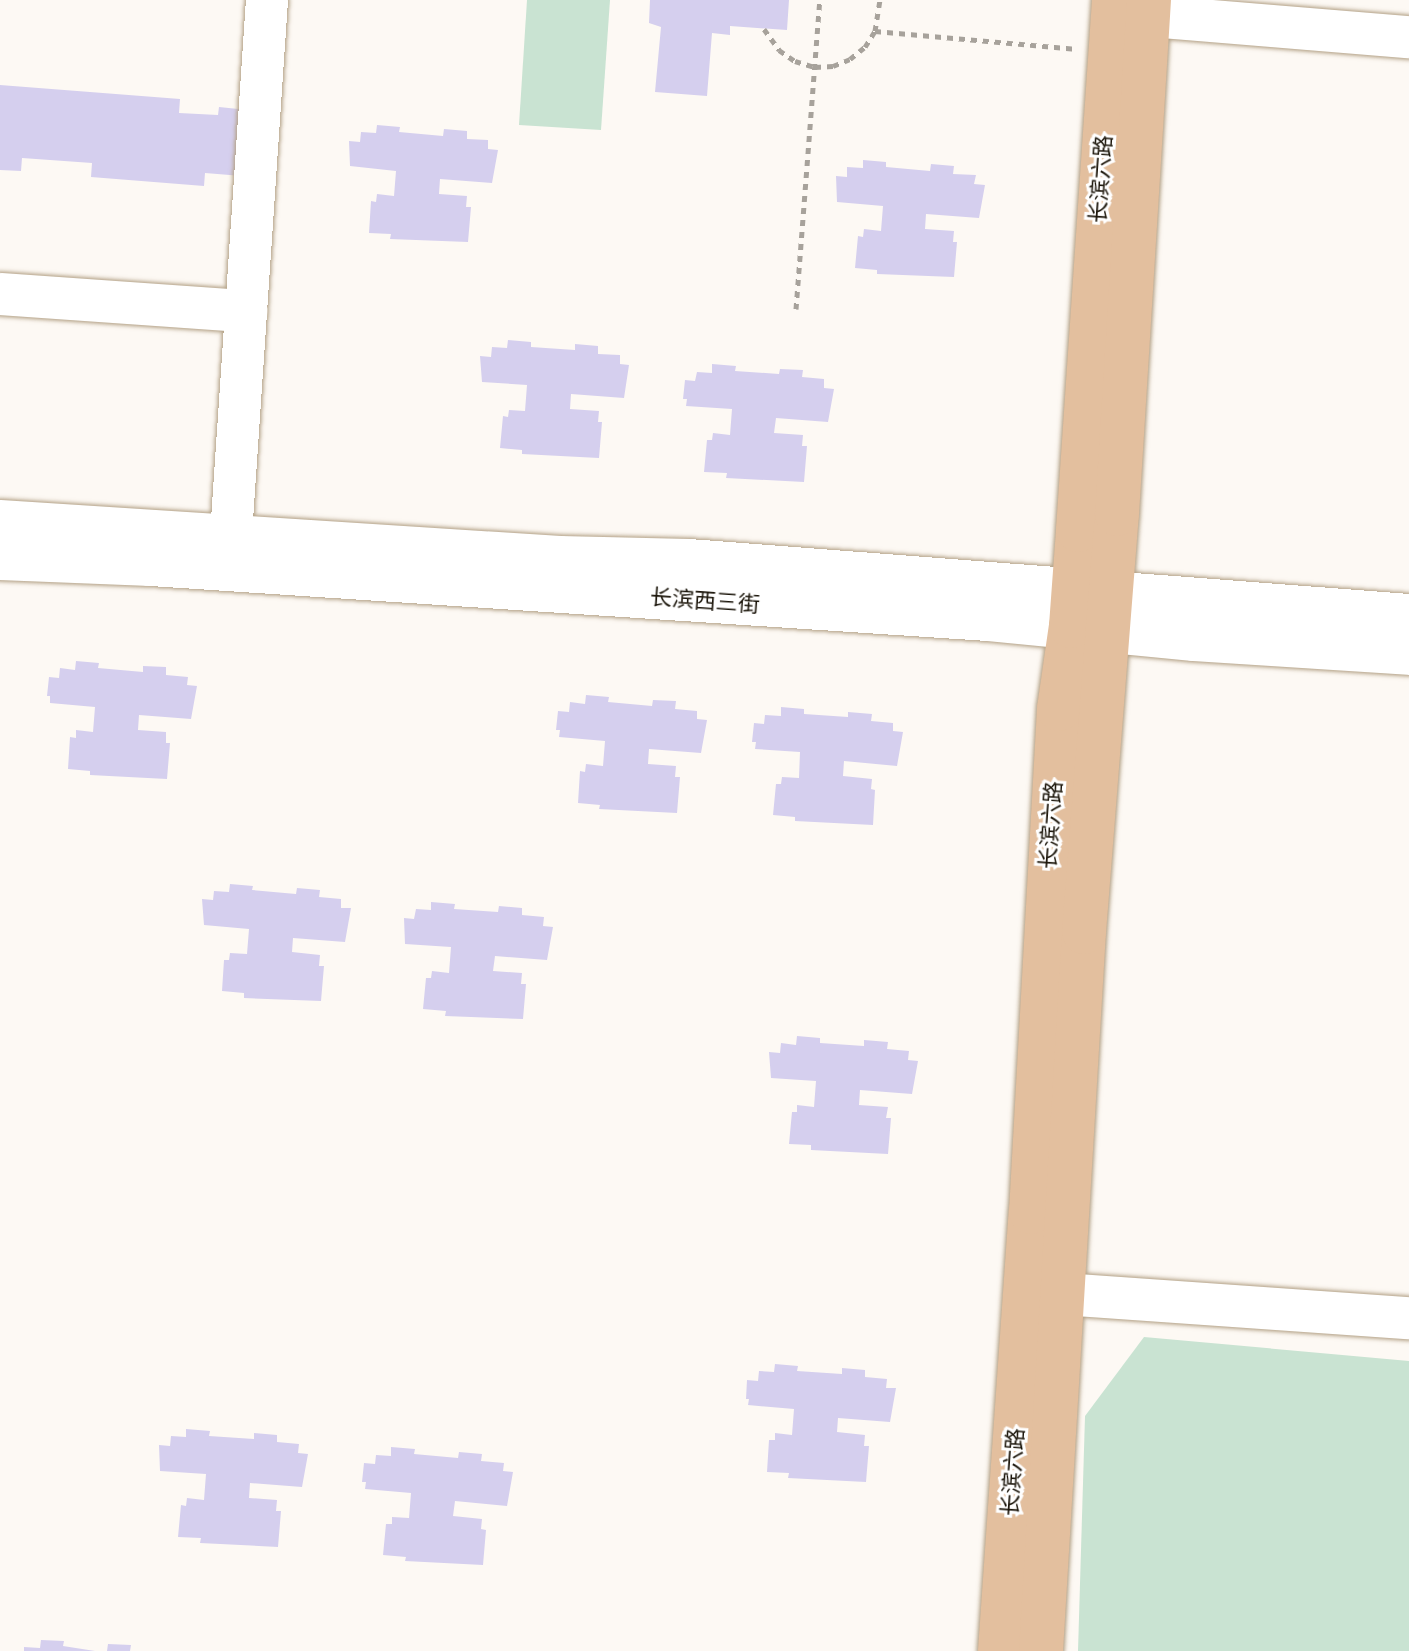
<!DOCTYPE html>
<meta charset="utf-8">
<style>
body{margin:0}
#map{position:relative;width:1409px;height:1651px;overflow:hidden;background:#fdf9f4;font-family:"PT Sans","Noto Sans SC",sans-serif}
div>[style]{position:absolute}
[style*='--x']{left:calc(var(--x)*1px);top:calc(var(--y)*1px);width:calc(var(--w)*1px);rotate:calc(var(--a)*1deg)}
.green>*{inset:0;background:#c9e3d2}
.building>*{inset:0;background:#d5cfee}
.path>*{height:5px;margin-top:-2.5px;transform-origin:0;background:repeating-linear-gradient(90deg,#a7a29b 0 6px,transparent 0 12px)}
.roads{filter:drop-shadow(0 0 2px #b3a186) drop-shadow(0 0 2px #b3a186)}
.minor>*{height:42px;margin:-21px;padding:0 21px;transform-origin:21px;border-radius:21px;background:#fff}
.major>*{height:44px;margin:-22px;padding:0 22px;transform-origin:22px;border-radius:22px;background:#e3bf9e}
span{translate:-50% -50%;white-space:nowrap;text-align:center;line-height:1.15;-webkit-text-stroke:6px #fff;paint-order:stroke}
.street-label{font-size:22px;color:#1a1409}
</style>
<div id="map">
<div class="green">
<i style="clip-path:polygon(527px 0,610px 0,601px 130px,519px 125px)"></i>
<i style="clip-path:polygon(1144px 1337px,1409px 1361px,1409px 1651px,1078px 1651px,1085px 1416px)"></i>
</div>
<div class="building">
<i style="clip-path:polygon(650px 0,789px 0,787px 30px,730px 26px,730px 35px,712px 33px,707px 96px,655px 92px,661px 27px,649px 23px)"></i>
<i style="clip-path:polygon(0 85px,180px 99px,179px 113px,218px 115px,219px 107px,248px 110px,242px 176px,205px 173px,204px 186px,91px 177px,92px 163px,22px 158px,21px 171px,0 170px)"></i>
<i style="clip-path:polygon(377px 125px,400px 127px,399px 132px,443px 136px,444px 129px,467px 131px,467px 139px,488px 140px,488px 149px,498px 150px,492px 183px,440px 179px,439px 194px,467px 196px,466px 207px,471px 207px,468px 242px,390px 239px,391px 234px,369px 233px,371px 201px,376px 202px,377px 194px,394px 196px,396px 171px,350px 166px,349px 141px,360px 142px,361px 132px,376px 133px)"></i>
<i style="clip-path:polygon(863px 160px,886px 162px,886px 167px,930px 171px,931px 164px,954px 166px,953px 174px,976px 175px,974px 184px,985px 185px,979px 218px,926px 214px,925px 229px,954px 231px,953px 242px,957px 242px,954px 277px,877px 274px,877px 270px,855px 268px,858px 236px,863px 237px,864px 229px,881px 231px,883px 206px,837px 202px,836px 176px,847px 177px,847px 167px,863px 168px)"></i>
<i style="clip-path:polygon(508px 340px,531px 342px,531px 347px,575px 350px,575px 344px,598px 346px,598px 354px,620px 355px,620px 364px,629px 365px,624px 398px,571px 394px,570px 409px,599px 411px,598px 422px,602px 422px,599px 458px,522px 454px,522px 450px,500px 448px,503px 416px,508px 417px,509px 410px,525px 411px,527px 385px,482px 382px,480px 356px,491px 357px,492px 347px,507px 348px)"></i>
<i style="clip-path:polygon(712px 364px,736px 366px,735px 371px,779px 374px,780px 369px,803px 370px,802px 377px,824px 379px,824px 388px,834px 389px,828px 422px,776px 418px,774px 433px,803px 435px,802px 446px,807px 446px,804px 482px,726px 478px,727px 473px,704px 472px,707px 440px,712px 440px,713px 433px,730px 435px,732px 409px,686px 406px,687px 399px,683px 399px,685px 380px,695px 381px,697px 372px,712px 373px)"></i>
<i style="clip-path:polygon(76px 661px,99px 663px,98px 668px,143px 672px,143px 666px,166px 667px,166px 675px,188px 677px,187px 685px,197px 686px,191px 719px,139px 715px,138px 730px,166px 732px,166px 743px,170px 743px,167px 779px,90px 775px,90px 771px,68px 769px,70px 737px,76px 738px,76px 730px,93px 732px,95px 707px,50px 703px,50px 696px,47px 696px,49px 677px,59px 678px,60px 668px,75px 670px)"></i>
<i style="clip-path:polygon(586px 695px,609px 697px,608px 702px,652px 706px,653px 700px,676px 701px,675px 709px,697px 711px,697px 719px,707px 720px,701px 753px,649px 749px,648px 764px,676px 766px,675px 777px,680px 777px,677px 813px,599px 809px,600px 805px,578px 803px,580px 771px,585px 772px,586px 764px,603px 766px,605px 741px,559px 737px,560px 730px,556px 730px,558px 711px,569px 712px,570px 702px,585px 704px)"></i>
<i style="clip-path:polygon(781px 707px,804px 709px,804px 714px,848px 717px,848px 712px,872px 714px,871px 721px,893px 723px,893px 731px,903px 732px,897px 766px,844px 761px,843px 776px,872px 779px,871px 789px,875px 790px,873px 825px,795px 821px,795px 817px,773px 815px,776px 784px,781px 784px,782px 777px,799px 778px,800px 752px,755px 749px,756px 742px,752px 742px,754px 723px,764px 724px,765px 715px,781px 716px)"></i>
<i style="clip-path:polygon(230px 884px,253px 886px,252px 890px,296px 894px,297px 888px,320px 890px,319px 897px,341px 899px,341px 908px,351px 908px,345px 942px,293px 938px,292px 952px,320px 955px,319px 966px,324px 966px,321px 1001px,244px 998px,244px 993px,222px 991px,224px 960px,229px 960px,230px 953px,247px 954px,249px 929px,204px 925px,202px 899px,213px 900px,214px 891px,229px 892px)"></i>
<i style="clip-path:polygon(431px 902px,455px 904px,454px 909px,498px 912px,499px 906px,522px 908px,522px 915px,544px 917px,543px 926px,553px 927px,547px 960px,495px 956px,493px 971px,522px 973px,521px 984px,526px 984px,523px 1019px,445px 1016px,446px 1011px,423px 1009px,426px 978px,431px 978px,432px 971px,449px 973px,451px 947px,405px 944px,404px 918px,414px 919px,416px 909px,431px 910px)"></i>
<i style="clip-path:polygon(797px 1036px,820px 1038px,820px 1043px,864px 1046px,864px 1040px,888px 1042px,887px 1049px,909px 1051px,908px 1060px,918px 1061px,912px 1094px,860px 1090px,859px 1105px,888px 1107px,886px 1118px,891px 1118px,888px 1154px,811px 1150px,811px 1145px,789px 1144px,792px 1112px,797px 1112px,797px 1105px,814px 1107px,816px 1081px,771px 1078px,769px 1052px,780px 1053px,781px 1043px,796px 1045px)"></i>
<i style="clip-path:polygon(775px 1364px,798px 1366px,797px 1371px,842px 1374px,842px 1368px,865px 1370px,865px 1377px,887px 1379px,886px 1388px,896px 1388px,890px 1422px,838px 1418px,837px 1432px,865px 1435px,864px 1446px,869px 1446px,866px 1482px,788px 1478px,789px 1473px,767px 1472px,769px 1440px,775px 1440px,775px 1433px,792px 1435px,794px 1409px,748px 1405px,749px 1399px,746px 1399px,747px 1380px,758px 1381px,759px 1371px,774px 1372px)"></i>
<i style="clip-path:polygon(186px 1429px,210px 1431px,209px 1436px,254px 1439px,254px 1433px,277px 1435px,277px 1442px,299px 1444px,298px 1453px,308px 1454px,302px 1487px,250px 1483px,249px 1498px,277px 1500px,276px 1511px,281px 1511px,278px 1547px,200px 1543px,201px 1538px,178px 1537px,181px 1505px,186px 1506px,187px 1498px,204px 1500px,206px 1474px,160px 1471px,159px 1445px,170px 1446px,171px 1436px,186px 1437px)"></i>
<i style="clip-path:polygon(391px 1447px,415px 1449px,414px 1454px,458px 1458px,459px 1452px,482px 1454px,481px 1461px,504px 1463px,503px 1471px,513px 1472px,507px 1506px,455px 1501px,453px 1516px,482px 1519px,481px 1529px,486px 1530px,483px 1565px,405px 1561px,406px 1557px,383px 1555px,386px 1524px,392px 1524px,392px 1517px,409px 1518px,411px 1493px,365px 1489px,366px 1482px,362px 1482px,364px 1463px,375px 1464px,376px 1455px,391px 1456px)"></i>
<i style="clip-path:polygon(41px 1640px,64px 1641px,63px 1646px,95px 1651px,24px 1651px,24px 1647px,40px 1648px)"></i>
<i style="clip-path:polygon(108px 1644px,131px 1645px,130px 1651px,107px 1651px)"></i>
</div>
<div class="path">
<i style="--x:764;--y:29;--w:26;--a:54"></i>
<i style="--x:779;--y:50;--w:19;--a:35"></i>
<i style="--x:795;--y:61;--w:21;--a:17"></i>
<i style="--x:815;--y:67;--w:18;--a:-3"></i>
<i style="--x:833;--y:66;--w:18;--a:-22"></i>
<i style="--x:850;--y:59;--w:19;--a:-39"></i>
<i style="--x:865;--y:47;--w:19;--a:-58"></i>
<i style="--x:875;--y:31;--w:31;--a:-81"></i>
<i style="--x:875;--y:31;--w:203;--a:5.1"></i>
<i style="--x:796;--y:309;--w:310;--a:-85.6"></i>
</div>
<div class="roads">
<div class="minor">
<i style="--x:1114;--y:13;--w:296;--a:4.7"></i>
<i style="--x:0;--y:294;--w:247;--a:4"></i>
<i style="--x:0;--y:521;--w:561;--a:3.68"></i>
<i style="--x:560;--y:557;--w:129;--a:1.3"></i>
<i style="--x:689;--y:560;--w:722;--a:4.37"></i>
<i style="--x:231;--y:535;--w:536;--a:-86.15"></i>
<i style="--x:0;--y:559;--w:151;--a:2.3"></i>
<i style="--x:151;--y:565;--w:840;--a:3.76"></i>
<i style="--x:989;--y:620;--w:206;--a:5.6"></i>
<i style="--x:1194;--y:640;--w:215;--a:3.7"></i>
<i style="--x:1062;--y:1294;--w:348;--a:4"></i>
</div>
<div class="major">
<i style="--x:1000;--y:1651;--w:440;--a:-86"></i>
<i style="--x:1031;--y:1212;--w:504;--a:-86.81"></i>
<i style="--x:1059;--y:709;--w:84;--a:-81.8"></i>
<i style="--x:1071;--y:626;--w:96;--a:-85.8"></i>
<i style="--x:1078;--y:530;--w:531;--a:-86.11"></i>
<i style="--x:1041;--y:1651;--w:720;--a:-86.58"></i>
<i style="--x:1084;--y:932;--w:419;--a:-85.5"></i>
<i style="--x:1117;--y:514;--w:515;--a:-86.44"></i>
</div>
</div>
<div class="street-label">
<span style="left:1101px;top:179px;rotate:-86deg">长滨六路</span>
<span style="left:705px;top:601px;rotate:4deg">长滨西三街</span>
<span style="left:1051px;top:825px;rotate:-86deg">长滨六路</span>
<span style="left:1013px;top:1472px;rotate:-86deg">长滨六路</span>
</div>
</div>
